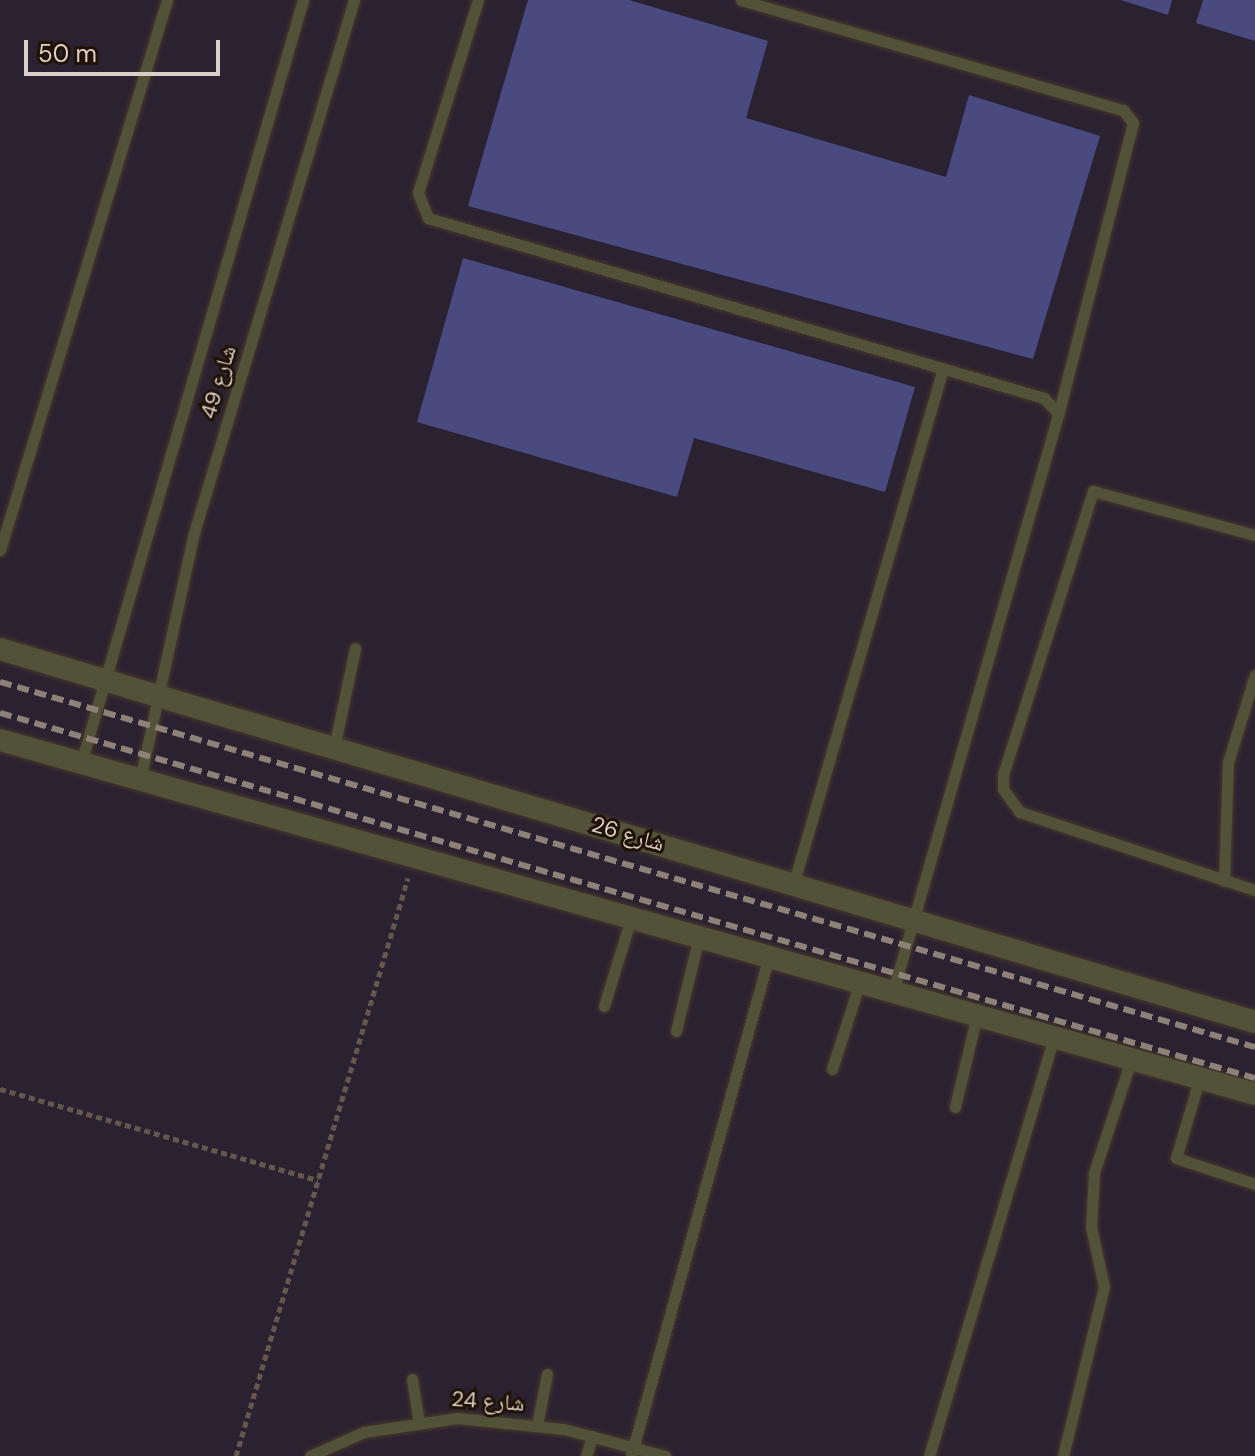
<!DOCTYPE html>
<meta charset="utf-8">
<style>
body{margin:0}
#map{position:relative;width:1255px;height:1456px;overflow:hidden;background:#2b1b0e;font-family:"DM Sans","Noto Naskh Arabic",sans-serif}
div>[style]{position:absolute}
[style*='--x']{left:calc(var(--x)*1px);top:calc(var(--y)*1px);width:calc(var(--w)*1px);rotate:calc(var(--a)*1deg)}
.industrial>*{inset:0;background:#2b2231}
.building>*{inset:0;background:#494a80}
.path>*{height:5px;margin-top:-2.5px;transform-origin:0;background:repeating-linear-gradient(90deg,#65574b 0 6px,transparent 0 10px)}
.roads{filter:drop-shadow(0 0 2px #47382c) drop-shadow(0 0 2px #47382c)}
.service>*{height:11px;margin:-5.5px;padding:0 5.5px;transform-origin:5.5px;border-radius:5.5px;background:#525238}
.minor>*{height:22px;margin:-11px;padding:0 11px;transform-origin:11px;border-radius:11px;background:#525238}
.rail>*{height:6px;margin-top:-3px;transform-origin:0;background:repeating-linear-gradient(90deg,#8e8177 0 12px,transparent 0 18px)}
span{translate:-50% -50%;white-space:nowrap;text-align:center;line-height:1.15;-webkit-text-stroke:6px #211206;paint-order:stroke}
.street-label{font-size:22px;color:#dbd0c8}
.scale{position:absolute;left:24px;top:40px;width:196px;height:36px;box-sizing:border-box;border:4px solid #dbd0c8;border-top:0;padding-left:10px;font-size:24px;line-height:28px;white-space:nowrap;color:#dbd0c8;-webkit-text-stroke:6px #211206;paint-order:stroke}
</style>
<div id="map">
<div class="industrial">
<i style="clip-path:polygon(0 0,1255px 0,1255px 1456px,0 1456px)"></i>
</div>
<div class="building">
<i style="clip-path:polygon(528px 0,629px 0,768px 41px,746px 118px,946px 177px,969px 95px,1100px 136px,1033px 359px,468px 206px)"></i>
<i style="clip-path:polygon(1121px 0,1172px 0,1168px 15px)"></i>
<i style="clip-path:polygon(1203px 0,1255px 0,1255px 41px,1196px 23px)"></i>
<i style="clip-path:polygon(463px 258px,915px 387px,885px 492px,694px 438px,677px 497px,417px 422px)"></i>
</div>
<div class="path">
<i style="--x:0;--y:1089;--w:331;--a:16"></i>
<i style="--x:236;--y:1456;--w:603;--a:-73.43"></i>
</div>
<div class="roads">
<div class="service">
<i style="--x:478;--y:0;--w:202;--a:107.3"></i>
<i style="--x:418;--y:193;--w:27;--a:68"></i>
<i style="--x:428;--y:218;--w:642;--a:16.29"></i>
<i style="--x:1044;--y:398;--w:21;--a:47"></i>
<i style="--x:741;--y:0;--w:398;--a:16.1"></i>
<i style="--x:1123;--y:110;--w:16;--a:52"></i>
<i style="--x:1133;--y:123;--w:301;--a:104.4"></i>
<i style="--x:1058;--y:415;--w:599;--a:105.98"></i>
<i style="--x:1255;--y:535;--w:168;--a:-164.8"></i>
<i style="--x:1093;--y:491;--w:297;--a:107.6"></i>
<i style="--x:1003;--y:774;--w:15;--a:90"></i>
<i style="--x:1003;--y:789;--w:29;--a:54"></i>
<i style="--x:1020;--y:812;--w:248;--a:18.4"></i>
<i style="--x:0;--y:550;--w:575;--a:-73.11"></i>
<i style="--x:334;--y:748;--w:102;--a:-78.1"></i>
<i style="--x:81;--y:763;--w:795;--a:-73.78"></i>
<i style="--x:140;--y:780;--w:250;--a:-77.7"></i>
<i style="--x:193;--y:536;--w:560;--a:-73.28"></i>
<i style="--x:1224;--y:881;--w:119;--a:-88.1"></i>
<i style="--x:1228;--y:762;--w:91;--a:-72.8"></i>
<i style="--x:794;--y:882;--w:535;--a:-73.83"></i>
<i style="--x:604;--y:1006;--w:92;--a:-72.9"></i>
<i style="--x:676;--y:1031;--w:97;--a:-76.3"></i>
<i style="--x:832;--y:1069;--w:91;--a:-72.2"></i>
<i style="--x:1200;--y:1077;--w:84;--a:106.5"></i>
<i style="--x:1176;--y:1158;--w:83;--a:18.2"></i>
<i style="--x:955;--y:1107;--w:95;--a:-76.6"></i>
<i style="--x:412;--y:1379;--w:39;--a:81"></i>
<i style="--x:537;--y:1425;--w:52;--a:-78.9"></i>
<i style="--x:310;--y:1456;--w:59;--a:-24"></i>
<i style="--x:364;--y:1432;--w:94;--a:-8.6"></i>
<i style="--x:457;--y:1418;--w:108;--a:5.9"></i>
<i style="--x:564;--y:1429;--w:105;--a:15"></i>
<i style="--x:586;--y:1456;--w:21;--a:-73"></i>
<i style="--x:631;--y:1456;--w:519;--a:-74.57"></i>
<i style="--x:929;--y:1456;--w:438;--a:-73.4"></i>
<i style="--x:1063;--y:1456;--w:174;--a:-76.4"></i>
<i style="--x:1104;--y:1287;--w:61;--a:-102.2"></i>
<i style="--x:1091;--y:1227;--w:54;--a:-86.8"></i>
<i style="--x:1094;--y:1173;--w:122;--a:-71.9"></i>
</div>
<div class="minor">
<i style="--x:0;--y:649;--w:1309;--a:16.55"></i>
<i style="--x:0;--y:740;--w:1304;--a:15.75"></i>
</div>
</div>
<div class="rail">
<i style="--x:0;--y:682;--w:1307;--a:16.22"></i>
<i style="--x:0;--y:713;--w:1307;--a:16.22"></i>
</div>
<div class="street-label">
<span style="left:218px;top:382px;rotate:-73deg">شارع 49</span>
<span style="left:628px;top:834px;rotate:16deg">شارع 26</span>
<span style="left:488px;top:1401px;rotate:4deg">شارع 24</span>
</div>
<div class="scale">50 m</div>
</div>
